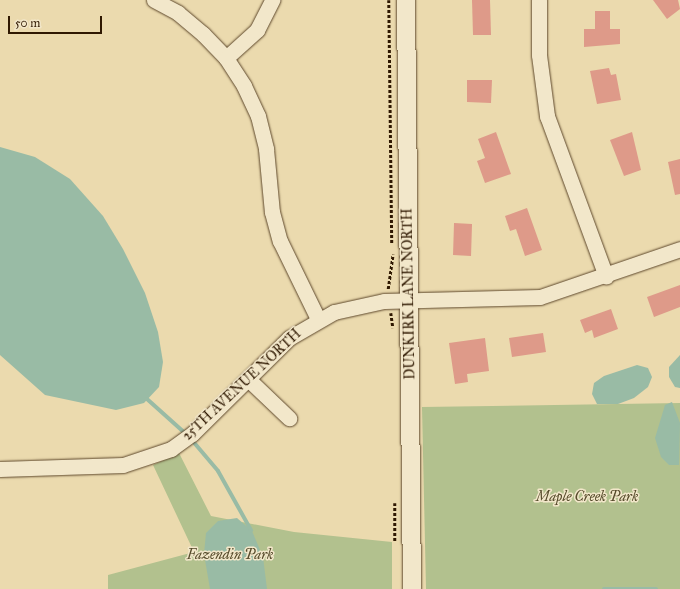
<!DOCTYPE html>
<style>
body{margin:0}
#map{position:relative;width:680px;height:589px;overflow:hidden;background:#ebdaae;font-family:"IM FELL Great Primer",serif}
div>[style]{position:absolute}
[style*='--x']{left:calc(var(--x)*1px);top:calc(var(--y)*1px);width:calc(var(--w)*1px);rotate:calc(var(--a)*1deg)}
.green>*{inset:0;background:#b2c18e}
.water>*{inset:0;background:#99bba5}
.stream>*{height:4px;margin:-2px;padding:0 2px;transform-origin:2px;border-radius:2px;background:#99bba5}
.building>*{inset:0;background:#de9a89}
.path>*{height:2.5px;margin-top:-1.25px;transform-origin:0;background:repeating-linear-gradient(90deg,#2f1801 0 3px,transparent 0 5px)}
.roads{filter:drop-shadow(0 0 1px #5e482c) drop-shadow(0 0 1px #5e482c)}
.minor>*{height:15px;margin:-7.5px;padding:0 7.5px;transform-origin:7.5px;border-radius:7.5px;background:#f2e7ca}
.tertiary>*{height:18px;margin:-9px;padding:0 9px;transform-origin:9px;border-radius:9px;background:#f2e7ca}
span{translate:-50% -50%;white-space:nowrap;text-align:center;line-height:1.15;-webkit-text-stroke:3px #f2e7ca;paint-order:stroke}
.street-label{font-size:14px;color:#2f1801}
.park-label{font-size:14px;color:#564b2b;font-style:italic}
.scale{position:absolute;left:8px;top:16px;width:94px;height:18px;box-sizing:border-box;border:2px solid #2f1801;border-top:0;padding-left:5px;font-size:12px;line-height:14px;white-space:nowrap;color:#2f1801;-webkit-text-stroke:3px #f2e7ca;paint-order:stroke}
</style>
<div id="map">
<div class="green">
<i style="clip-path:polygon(680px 403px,680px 589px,426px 589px,422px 407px)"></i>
<i style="clip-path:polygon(179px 453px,211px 516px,294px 532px,392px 542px,392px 589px,108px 589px,108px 575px,194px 552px,153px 465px)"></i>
</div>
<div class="water">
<i style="clip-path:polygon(0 147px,35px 157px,70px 179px,103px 216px,123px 249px,145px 293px,158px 332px,163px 362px,159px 387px,144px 403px,116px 410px,45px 395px,0 355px)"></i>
<i style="clip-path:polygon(680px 355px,680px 388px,675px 387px,669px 377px,669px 367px)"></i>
<i style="clip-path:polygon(637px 365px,648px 368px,652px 377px,648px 387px,634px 398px,618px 404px,597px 404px,592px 394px,594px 383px,604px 376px)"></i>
<i style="clip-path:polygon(672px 402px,680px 423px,679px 465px,669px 465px,661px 457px,655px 438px,665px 405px)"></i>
<i style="clip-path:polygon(237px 518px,252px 531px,263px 557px,267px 589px,210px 589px,204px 554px,206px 533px,218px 521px)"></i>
</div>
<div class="stream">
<i style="--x:147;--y:399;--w:52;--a:41.9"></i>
<i style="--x:191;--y:439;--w:42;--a:49.8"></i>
<i style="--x:218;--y:471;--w:68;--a:60.8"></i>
<i style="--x:604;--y:589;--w:52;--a:0"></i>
</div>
<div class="building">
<i style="clip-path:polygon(472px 0,490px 0,491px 35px,473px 35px)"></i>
<i style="clip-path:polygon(653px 0,678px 0,680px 9px,667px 19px)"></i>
<i style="clip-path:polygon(595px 11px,610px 11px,610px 29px,620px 29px,620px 44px,584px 47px,584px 29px,595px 29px)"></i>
<i style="clip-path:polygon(609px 68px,611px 75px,616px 74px,621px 100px,597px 104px,590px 71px)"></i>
<i style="clip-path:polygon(467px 80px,492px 80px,491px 103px,467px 102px)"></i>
<i style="clip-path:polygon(496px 132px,511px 174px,485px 183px,477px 161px,485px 158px,478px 139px)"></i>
<i style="clip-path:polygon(632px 132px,641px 170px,624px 176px,610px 140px)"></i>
<i style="clip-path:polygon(680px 159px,680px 194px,675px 195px,668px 162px)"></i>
<i style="clip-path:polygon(527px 208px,542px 250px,525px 256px,516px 229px,510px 231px,505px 216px)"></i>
<i style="clip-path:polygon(454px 223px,472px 224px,471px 256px,453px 255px)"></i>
<i style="clip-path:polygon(680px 285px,680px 307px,654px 317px,647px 297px)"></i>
<i style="clip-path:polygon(611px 309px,618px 329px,594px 338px,592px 330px,585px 333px,580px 320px)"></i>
<i style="clip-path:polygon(543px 333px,546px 352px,512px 357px,509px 338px)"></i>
<i style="clip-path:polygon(485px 338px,489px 371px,467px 374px,468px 382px,455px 384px,449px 343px)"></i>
</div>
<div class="path">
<i style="--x:389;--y:0;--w:243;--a:89.3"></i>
<i style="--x:388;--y:289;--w:35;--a:-82"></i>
<i style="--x:391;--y:313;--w:15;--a:82"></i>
<i style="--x:395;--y:503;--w:39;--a:90"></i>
</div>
<div class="roads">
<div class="minor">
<i style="--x:154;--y:0;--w:27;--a:28"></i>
<i style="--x:178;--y:13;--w:33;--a:40"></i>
<i style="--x:203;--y:34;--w:33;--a:46"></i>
<i style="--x:226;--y:58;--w:33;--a:57"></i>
<i style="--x:244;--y:86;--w:33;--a:65"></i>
<i style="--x:258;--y:116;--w:34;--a:76"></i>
<i style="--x:266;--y:149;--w:63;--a:84.6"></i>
<i style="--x:272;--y:212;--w:30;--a:75"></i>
<i style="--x:280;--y:241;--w:87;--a:64"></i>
<i style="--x:539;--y:0;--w:55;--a:90"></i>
<i style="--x:539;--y:55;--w:62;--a:82.5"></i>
<i style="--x:547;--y:116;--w:171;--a:69.8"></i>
<i style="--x:226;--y:58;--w:42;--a:-42.1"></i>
<i style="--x:257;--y:30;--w:34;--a:-63"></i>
<i style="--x:248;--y:379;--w:57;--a:43.6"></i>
<i style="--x:0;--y:469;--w:123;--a:-1.9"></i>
<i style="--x:123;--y:465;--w:51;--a:-18.4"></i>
<i style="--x:171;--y:449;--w:26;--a:-36"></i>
<i style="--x:192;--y:434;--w:136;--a:-44.7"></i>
<i style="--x:289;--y:338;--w:52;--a:-30"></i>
<i style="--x:334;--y:312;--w:51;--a:-12.4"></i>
<i style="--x:384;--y:301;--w:156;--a:-1.5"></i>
<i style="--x:540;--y:297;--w:148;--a:-18.9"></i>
</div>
<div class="tertiary">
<i style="--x:406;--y:0;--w:589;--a:89.42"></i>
</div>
</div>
<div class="street-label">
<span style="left:409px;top:294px;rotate:-91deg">DUNKIRK LANE NORTH</span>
<span style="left:242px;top:385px;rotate:-43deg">25TH AVENUE NORTH</span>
</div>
<div class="park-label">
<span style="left:587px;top:497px">Maple Creek Park</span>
<span style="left:230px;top:555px">Fazendin Park</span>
</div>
<div class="scale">50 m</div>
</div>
